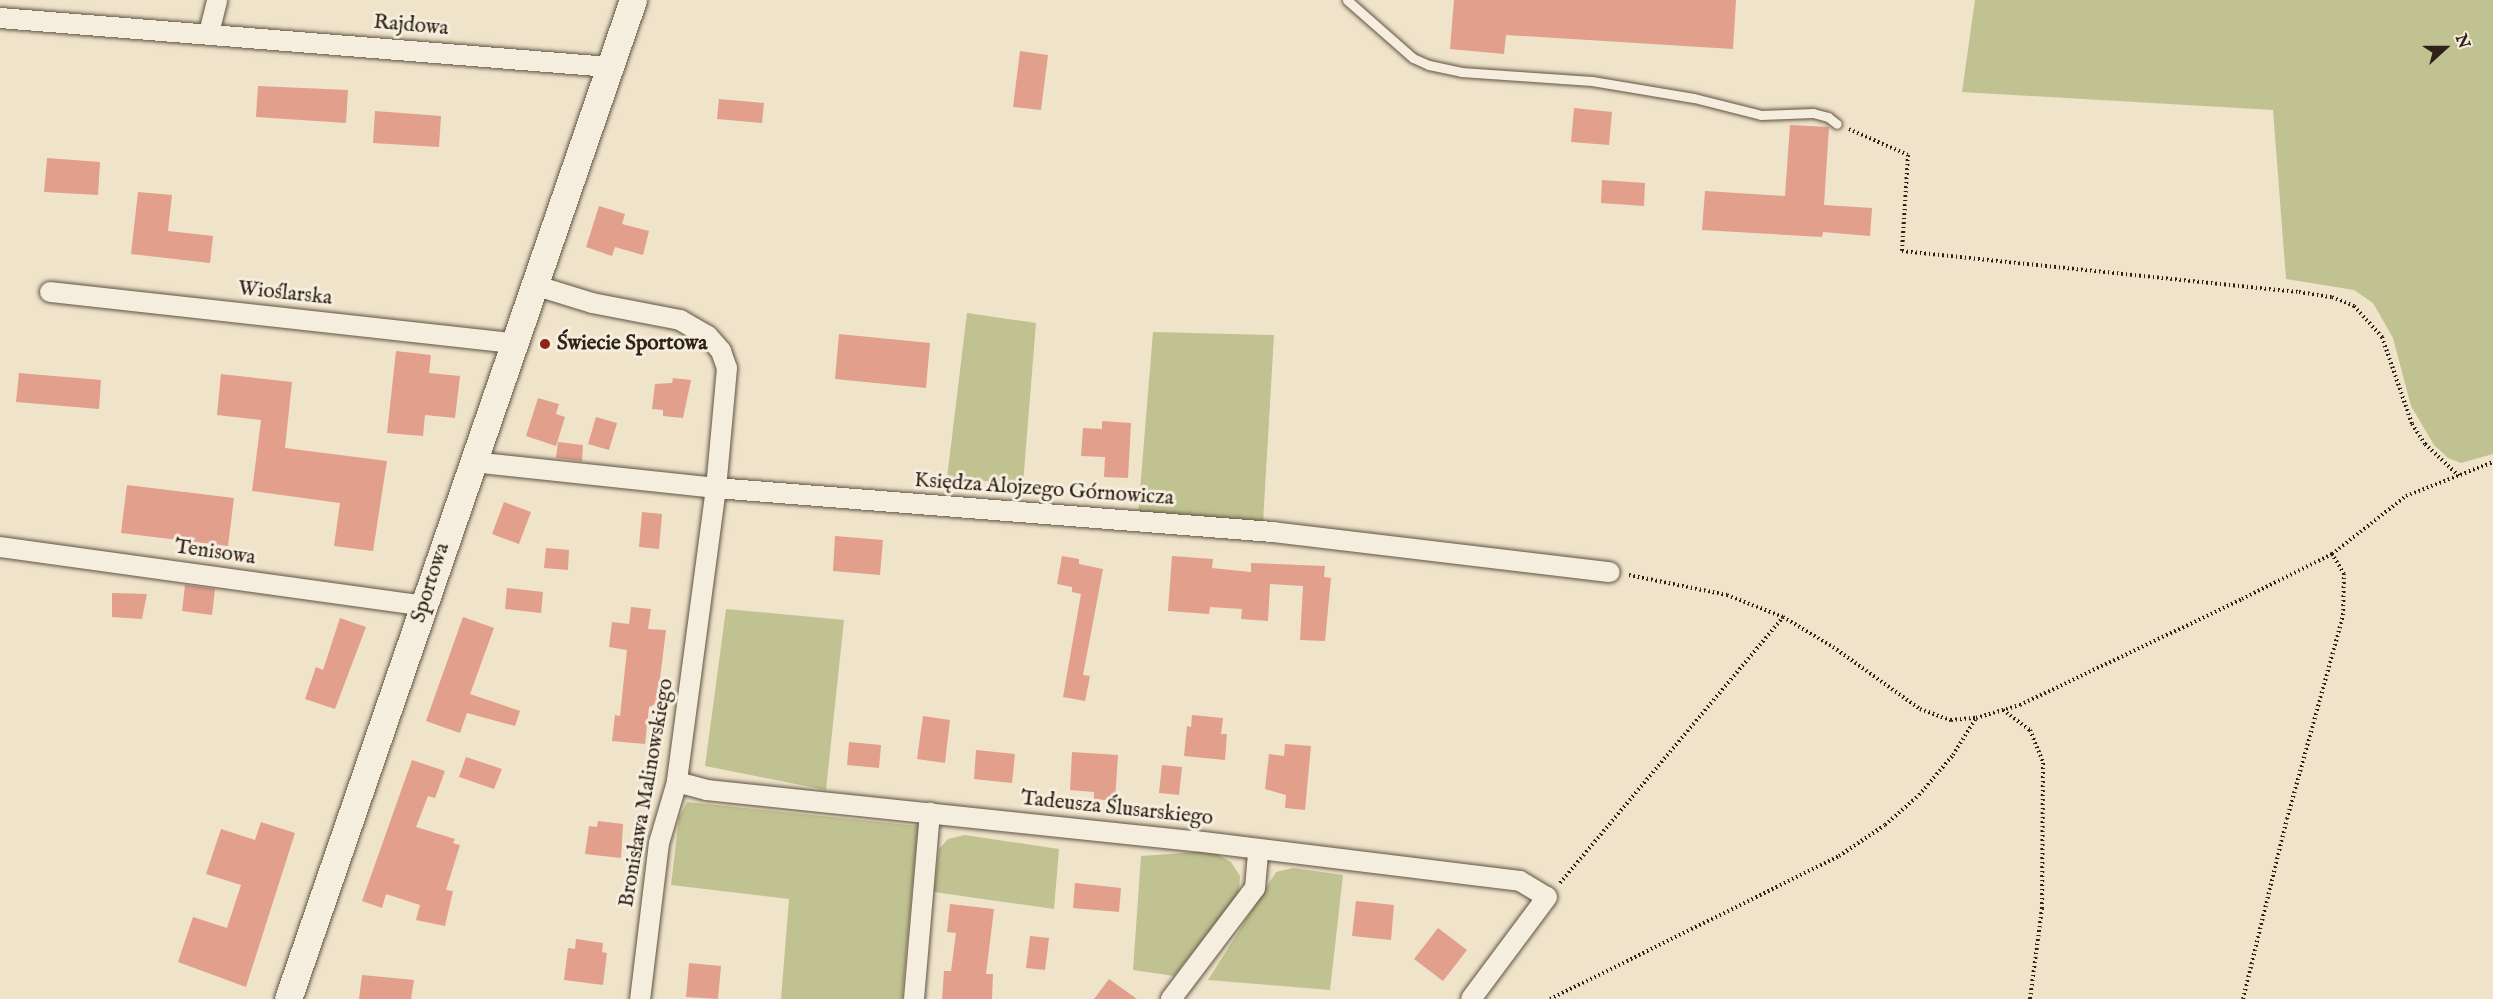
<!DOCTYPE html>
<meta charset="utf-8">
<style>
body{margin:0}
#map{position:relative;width:2493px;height:999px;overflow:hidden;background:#efe4ca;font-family:"IM FELL English",serif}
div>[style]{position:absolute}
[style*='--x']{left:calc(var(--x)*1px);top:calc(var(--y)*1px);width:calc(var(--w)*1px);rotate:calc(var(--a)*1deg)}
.green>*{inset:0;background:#c1c291}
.building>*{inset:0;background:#e19f8c}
.path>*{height:4px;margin-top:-2px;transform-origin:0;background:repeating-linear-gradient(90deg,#302218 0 1.5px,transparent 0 4.5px)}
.roads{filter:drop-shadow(0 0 2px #605244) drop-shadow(0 0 2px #605244)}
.lane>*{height:9px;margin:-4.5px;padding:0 4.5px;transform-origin:4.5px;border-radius:4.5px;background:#f5eddd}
.street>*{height:20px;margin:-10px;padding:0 10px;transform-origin:10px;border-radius:10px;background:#f5eddd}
.secondary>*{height:27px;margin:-13.5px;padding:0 13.5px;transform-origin:13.5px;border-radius:13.5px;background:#f5eddd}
.dots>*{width:16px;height:16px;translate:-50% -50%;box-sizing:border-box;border:3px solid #f5eddd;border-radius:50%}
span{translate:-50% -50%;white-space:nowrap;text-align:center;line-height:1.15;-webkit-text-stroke:6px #f5eddd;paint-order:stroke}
.street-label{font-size:21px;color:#302218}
.poi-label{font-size:21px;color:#302218;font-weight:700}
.left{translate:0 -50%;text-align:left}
.north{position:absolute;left:2415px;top:18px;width:60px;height:60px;-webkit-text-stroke:4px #f5eddd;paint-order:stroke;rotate:69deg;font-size:16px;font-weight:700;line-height:24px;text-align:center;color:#302218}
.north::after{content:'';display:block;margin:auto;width:21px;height:27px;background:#302218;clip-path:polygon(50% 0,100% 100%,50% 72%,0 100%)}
</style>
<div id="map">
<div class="green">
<i style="clip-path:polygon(1975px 0,2493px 0,2493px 454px,2461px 463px,2448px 458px,2434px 445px,2411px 406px,2393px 338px,2373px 303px,2354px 290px,2286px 279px,2273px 110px,1962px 92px)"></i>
<i style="clip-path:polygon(967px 313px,1036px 323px,1023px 484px,947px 478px)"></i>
<i style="clip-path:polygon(1153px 332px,1274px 335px,1263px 523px,1138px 515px)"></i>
<i style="clip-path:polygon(726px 609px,844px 620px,826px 790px,705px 766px)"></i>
<i style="clip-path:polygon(687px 802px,918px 826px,902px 999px,781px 999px,789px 899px,671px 885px,679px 818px)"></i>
<i style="clip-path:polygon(965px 835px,1059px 849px,1054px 909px,934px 892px,939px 849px,948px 839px)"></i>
<i style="clip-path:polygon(1211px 851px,1231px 862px,1240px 876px,1239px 893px,1174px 976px,1133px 970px,1141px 856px)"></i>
<i style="clip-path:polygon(1293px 868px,1343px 875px,1330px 990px,1208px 980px,1276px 872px)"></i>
</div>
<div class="building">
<i style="clip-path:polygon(1454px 0,1736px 0,1733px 49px,1506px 35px,1504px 54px,1450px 49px)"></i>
<i style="clip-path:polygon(1020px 51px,1048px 55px,1041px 110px,1013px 107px)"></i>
<i style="clip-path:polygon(258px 86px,348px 90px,346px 123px,256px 117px)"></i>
<i style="clip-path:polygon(719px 99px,764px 103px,762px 123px,717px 119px)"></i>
<i style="clip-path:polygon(1574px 108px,1612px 112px,1609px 145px,1571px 142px)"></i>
<i style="clip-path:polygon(375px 111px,441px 116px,439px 147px,373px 143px)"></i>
<i style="clip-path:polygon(1790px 125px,1829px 127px,1824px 205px,1872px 208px,1870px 236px,1823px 232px,1822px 237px,1702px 230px,1705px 191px,1785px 196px)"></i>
<i style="clip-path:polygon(47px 158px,100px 162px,98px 195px,44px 192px)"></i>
<i style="clip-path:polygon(1602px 180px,1645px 183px,1644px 206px,1601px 203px)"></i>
<i style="clip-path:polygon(138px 192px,172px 195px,168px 231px,213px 236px,210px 263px,131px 254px)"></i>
<i style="clip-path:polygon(599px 206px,625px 214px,622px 224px,649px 231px,643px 255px,615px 247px,612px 256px,586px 247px)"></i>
<i style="clip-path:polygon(839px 334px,930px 343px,926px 388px,835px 379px)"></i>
<i style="clip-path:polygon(396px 351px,431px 355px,429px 373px,460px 376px,455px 418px,425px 415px,423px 436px,387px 433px)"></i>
<i style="clip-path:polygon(19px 373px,101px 380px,99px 409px,16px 402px)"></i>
<i style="clip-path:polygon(221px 374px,292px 382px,285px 448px,387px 461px,373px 551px,334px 546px,340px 503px,252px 491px,261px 420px,217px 415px)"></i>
<i style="clip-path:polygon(673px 378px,691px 380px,683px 418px,663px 416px,663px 410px,652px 409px,655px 384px,672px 383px)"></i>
<i style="clip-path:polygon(538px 398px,559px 404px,556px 414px,565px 417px,556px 446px,526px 436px)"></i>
<i style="clip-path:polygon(596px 417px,617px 423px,609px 450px,588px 444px)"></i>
<i style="clip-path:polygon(1102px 421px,1131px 423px,1128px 478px,1104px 477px,1105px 457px,1081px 456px,1083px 428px,1102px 429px)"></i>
<i style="clip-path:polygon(558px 442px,583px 445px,582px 461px,556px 458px)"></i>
<i style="clip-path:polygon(127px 485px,234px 498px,228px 546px,121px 533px)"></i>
<i style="clip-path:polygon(504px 502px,531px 512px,519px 544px,492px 534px)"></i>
<i style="clip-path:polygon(642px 512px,662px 514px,659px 549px,639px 547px)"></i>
<i style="clip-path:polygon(835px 536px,883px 540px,880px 575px,833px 571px)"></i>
<i style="clip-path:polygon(546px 548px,569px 550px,568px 570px,544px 568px)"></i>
<i style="clip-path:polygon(1062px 556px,1079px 559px,1079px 564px,1103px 569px,1083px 675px,1090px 676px,1085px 701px,1063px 697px,1081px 594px,1072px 592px,1072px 587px,1057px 584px)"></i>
<i style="clip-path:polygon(1172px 556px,1213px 559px,1212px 568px,1251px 572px,1251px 563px,1325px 566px,1324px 577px,1331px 578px,1325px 641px,1300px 640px,1303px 586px,1270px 584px,1268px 621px,1241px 619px,1242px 609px,1210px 607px,1209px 614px,1168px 611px)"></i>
<i style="clip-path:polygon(185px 585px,215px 589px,212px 615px,182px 611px)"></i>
<i style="clip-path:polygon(507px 588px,543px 592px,541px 613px,505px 609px)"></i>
<i style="clip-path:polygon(112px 593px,147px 594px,142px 619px,112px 617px)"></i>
<i style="clip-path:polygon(631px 607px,651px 609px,648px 629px,666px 630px,657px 703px,649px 707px,645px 744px,612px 741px,615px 715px,620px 716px,627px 650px,609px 647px,612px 622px,629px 624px)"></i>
<i style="clip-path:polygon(463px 617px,494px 628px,470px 694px,520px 711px,515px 726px,467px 713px,460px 733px,426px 721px)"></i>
<i style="clip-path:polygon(340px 618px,366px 627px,335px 709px,305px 699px,316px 667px,323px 670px)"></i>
<i style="clip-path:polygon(1192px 715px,1223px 718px,1221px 734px,1227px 734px,1225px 760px,1184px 756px,1187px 726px,1191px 727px)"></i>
<i style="clip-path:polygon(923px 716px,950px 720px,945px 763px,917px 759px)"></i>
<i style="clip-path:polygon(849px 742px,881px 745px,879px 768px,847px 765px)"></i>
<i style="clip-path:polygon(1285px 744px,1311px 746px,1305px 810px,1285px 808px,1286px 795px,1265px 789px,1269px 754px,1284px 756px)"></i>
<i style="clip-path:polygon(976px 750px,1015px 754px,1012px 783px,974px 779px)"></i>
<i style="clip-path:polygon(1072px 752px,1118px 755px,1115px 801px,1094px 799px,1094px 792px,1070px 790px)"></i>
<i style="clip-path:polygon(466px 757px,502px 769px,494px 789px,459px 777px)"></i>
<i style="clip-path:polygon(412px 760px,445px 771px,435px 798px,428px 796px,416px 827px,455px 839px,453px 843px,460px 845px,446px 890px,453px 891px,445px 926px,416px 920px,420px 905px,386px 894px,382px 908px,362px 901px)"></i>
<i style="clip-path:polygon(1162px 765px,1182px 767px,1179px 795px,1159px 793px)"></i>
<i style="clip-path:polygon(598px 821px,623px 824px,621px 858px,585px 854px,589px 826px,597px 827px)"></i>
<i style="clip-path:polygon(261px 822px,295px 833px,246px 987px,178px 962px,193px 917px,227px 928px,241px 885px,206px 874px,221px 829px,255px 840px)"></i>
<i style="clip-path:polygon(1075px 883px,1121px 888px,1119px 912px,1073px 908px)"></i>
<i style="clip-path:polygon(1356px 901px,1394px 905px,1391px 940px,1352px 936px)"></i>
<i style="clip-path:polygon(950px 904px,994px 909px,986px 974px,993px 974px,992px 999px,942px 999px,944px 971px,951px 971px,956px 933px,947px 932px)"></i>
<i style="clip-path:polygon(1438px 928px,1467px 950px,1443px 981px,1414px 959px)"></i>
<i style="clip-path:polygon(1030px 936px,1049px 938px,1045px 970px,1026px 968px)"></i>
<i style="clip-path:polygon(576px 939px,603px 943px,602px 952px,607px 953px,603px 985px,564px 980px,568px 948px,575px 949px)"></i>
<i style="clip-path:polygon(689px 963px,721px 966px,718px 999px,686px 997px)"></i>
<i style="clip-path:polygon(362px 975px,414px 980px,411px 999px,359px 999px)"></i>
<i style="clip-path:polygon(1109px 979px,1137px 999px,1094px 999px)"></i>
</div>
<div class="path">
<i style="--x:1849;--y:129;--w:64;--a:23.8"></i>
<i style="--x:1908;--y:155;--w:96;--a:93.6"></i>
<i style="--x:1902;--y:251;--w:399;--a:5.9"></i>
<i style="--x:2299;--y:292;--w:33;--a:9"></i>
<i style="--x:2332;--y:297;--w:24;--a:22"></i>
<i style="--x:2354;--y:306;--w:42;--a:47.9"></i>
<i style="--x:2382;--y:337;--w:92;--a:71"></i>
<i style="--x:2412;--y:424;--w:24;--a:57"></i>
<i style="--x:2425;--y:444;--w:47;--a:43.3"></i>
<i style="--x:1629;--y:575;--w:100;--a:11.5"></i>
<i style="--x:1727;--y:595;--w:60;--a:21.4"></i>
<i style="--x:1783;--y:617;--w:58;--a:31"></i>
<i style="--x:1833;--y:647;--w:107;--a:35.5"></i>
<i style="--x:1920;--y:709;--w:33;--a:20"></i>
<i style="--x:1951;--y:720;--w:25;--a:-5"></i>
<i style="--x:1976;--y:718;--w:46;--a:-16.5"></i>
<i style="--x:2020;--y:705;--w:246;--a:-25.5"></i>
<i style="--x:2242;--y:599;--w:101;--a:-26.6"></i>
<i style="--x:2332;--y:554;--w:94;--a:-38.1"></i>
<i style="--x:2406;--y:496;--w:93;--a:-21.3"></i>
<i style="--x:2003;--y:710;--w:34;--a:37"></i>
<i style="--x:2030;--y:730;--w:35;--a:68"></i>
<i style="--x:2043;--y:763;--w:145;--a:90.4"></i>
<i style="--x:2042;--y:908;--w:92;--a:97.5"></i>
<i style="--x:1560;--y:883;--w:347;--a:-50"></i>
<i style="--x:1550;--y:999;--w:322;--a:-26.3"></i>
<i style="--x:1839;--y:856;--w:55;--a:-34"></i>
<i style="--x:1885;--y:825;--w:45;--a:-41.4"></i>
<i style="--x:1919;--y:795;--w:52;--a:-49.6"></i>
<i style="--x:1953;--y:755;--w:44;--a:-58.1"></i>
<i style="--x:2243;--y:999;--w:185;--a:-76.3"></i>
<i style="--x:2287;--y:819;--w:212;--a:-74.6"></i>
<i style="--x:2343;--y:615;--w:41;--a:-88.6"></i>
<i style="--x:2344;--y:574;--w:23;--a:-121"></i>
</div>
<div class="roads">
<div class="lane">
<i style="--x:1347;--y:0;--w:88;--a:41.3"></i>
<i style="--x:1413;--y:58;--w:17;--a:24"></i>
<i style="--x:1429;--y:65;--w:33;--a:12"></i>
<i style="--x:1461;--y:72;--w:131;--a:3.9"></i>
<i style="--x:1592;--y:81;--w:103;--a:9.5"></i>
<i style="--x:1694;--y:98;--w:69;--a:14.2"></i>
<i style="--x:1761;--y:115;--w:52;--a:-2.2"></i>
<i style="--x:1813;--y:113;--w:16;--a:15"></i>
<i style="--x:1828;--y:117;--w:11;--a:38"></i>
</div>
<div class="street">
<i style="--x:0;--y:18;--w:611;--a:4.6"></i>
<i style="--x:209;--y:33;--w:34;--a:-76"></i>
<i style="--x:534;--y:285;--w:61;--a:17.2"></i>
<i style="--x:592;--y:303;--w:90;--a:10.9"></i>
<i style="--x:680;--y:320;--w:32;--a:30"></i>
<i style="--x:708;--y:336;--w:20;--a:49"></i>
<i style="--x:721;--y:351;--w:18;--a:71"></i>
<i style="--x:727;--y:368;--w:121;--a:95.2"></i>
<i style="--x:716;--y:488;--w:297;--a:97.6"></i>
<i style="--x:677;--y:782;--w:64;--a:106.4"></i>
<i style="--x:659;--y:843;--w:157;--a:96.9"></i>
<i style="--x:50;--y:292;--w:467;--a:6.3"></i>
<i style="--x:473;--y:462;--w:244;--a:6.1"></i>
<i style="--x:716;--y:488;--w:559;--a:4.52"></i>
<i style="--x:1273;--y:532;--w:339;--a:6.8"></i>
<i style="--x:0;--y:547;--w:428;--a:7.9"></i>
<i style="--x:677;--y:782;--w:31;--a:15"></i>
<i style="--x:707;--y:790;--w:491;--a:6"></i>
<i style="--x:1195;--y:841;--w:327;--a:7"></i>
<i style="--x:1520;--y:881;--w:31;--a:31"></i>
<i style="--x:1547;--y:897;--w:127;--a:126.7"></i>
<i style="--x:914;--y:999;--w:187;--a:-85.1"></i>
<i style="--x:1171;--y:999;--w:139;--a:-52.9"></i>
<i style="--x:1255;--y:888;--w:38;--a:-85"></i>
</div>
<div class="secondary">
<i style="--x:288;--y:999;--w:1057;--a:-70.95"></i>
</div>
</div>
<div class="dots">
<i style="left:545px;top:344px;background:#8f2418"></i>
</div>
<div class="street-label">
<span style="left:411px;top:26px;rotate:5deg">Rajdowa</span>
<span style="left:285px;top:294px;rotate:6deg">Wioślarska</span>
<span style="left:1044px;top:490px;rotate:4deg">Księdza Alojzego Górnowicza</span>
<span style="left:215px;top:553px;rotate:8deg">Tenisowa</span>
<span style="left:431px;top:583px;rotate:-72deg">Sportowa</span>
<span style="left:647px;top:793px;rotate:-80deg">Bronisława Malinowskiego</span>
<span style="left:1117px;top:809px;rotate:6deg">Tadeusza Ślusarskiego</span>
</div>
<div class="poi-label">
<span class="left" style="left:557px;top:344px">Świecie Sportowa</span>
</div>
<div class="north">N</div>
</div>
